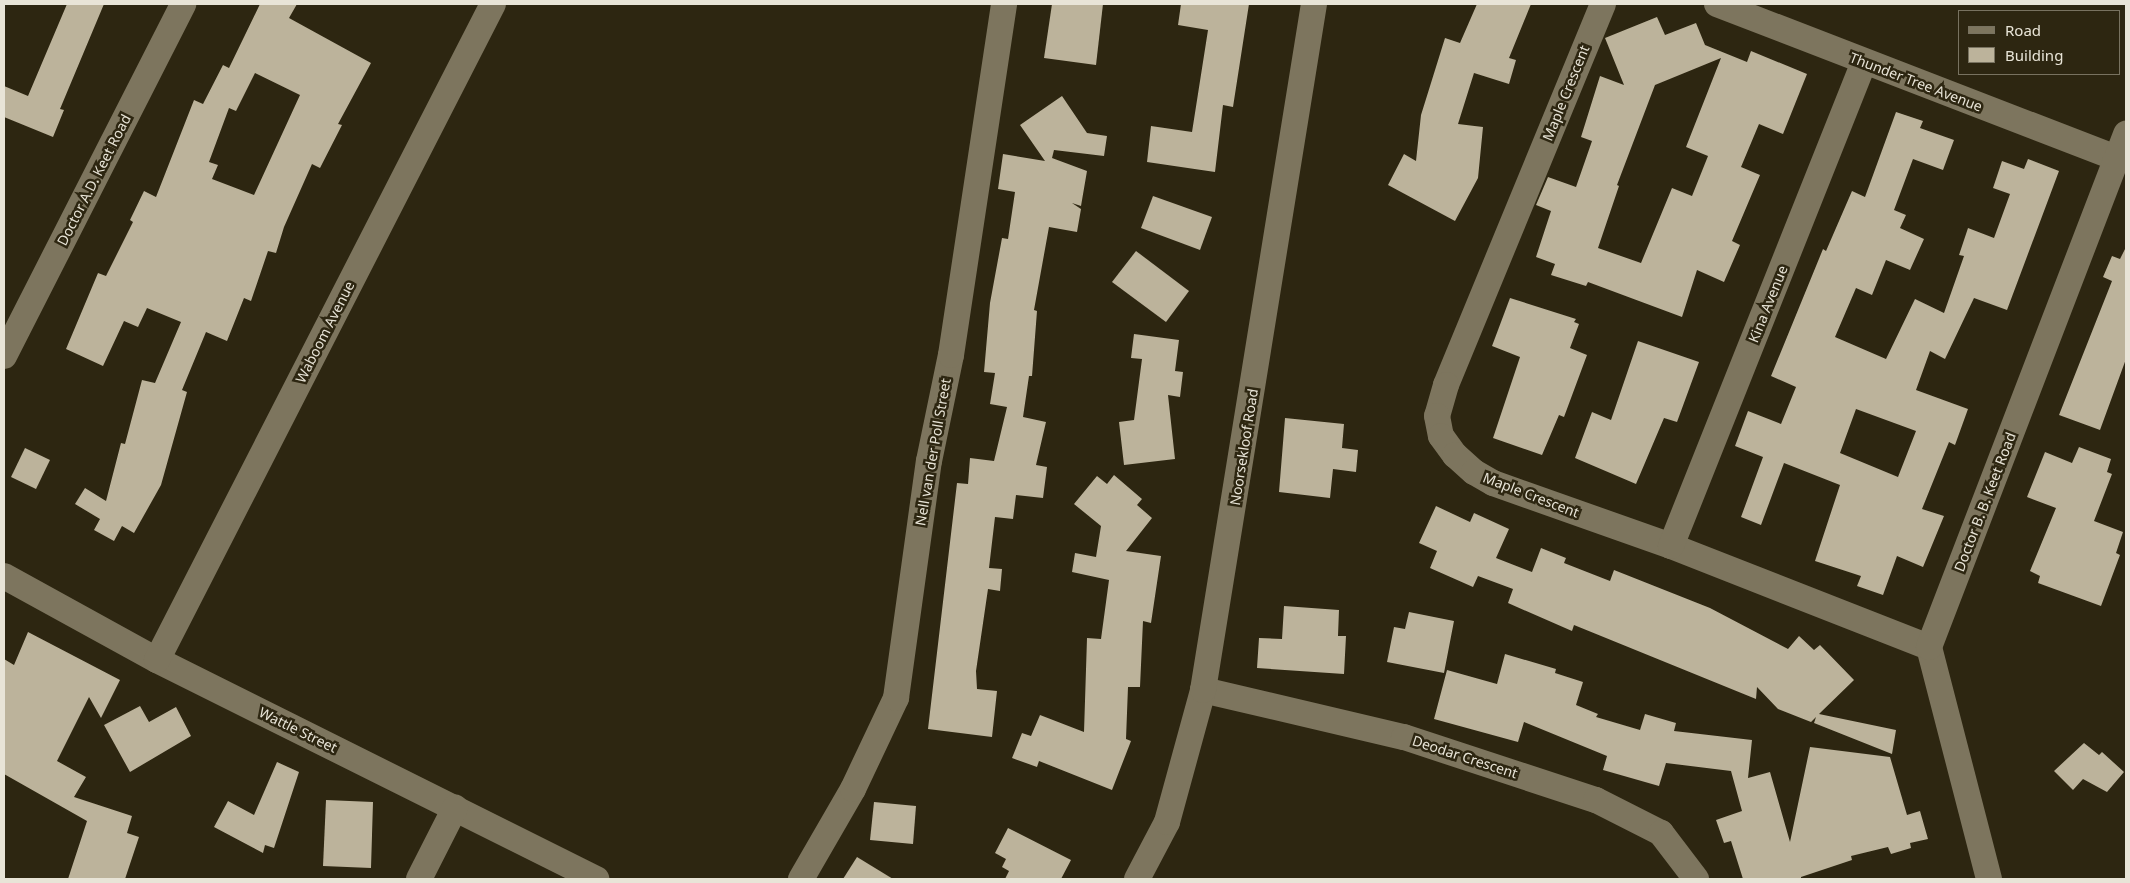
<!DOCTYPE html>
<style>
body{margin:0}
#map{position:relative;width:2130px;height:883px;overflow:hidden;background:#2d2611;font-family:"Noto Sans",sans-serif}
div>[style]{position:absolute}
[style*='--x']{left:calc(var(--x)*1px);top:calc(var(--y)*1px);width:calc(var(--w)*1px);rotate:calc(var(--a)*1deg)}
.building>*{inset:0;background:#bcb39b}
.minor>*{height:26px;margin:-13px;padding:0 13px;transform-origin:13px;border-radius:13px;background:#7d755e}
span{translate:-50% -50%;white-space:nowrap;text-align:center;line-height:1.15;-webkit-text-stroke:5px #2d2611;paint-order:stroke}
.street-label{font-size:14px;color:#e8e4d7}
.frame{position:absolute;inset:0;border:5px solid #e8e4d7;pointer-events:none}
.legend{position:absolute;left:1958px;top:10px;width:162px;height:65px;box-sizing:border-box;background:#2d2611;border:1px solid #787260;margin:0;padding:6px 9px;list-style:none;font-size:15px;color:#e8e4d7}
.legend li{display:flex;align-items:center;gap:10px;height:25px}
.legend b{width:25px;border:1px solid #787260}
</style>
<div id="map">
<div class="building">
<i style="clip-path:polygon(67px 4px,104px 4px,60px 109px,64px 110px,53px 137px,4px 117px,4px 86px,28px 96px)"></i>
<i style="clip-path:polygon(evenodd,260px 4px,297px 4px,289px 18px,371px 63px,338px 124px,342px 125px,320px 168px,312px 164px,284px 227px,276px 253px,268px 251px,251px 301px,244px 298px,227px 341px,206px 332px,182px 390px,187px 392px,161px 485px,134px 533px,122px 526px,114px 541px,94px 530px,100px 519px,75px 504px,85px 488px,106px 501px,121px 443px,125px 444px,142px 380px,155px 383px,181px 322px,147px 308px,138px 327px,124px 321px,103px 366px,66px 349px,98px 273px,106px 276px,133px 222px,130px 220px,144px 191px,156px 197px,194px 100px,203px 104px,223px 65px,229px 68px,260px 4px,255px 73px,300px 95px,254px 195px,212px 179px,218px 165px,209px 162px,229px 108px,236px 111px,255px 73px)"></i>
<i style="clip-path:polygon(1052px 4px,1103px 4px,1096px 65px,1044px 58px)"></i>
<i style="clip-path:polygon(1181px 4px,1249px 4px,1233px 107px,1223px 105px,1215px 172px,1147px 162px,1151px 126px,1192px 132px,1208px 30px,1178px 25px)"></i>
<i style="clip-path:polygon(1477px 4px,1531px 4px,1509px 58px,1516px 60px,1509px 84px,1474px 73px,1458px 124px,1483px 127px,1478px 178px,1455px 221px,1388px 185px,1404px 154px,1416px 161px,1421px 115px,1445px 38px,1460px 43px)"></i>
<i style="clip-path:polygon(evenodd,1657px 17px,1665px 35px,1696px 23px,1705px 45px,1747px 62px,1751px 51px,1807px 74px,1783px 134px,1759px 124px,1741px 167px,1760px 175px,1732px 241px,1740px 245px,1724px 282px,1697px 270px,1682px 317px,1588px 282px,1586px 286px,1551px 275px,1555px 264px,1536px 257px,1551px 211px,1536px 205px,1548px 177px,1576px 187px,1592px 141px,1581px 137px,1600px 76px,1624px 85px,1605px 38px,1657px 17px,1721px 58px,1686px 147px,1708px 156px,1692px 196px,1672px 188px,1641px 263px,1598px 248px,1619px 186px,1617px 185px,1655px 85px,1721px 58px)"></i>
<i style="clip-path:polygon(1062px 96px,1087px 133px,1107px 136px,1104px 156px,1054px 150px,1052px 158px,1087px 171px,1081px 206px,1072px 203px,1081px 209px,1077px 232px,1049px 227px,1034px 310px,1037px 311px,1032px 376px,1029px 376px,1023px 417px,1046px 422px,1036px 465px,1047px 467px,1043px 498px,1016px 495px,1013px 519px,995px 517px,989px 568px,1002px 569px,1000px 591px,988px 589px,976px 671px,977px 689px,997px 691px,992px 737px,928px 729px,957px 483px,968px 484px,970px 458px,994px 461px,1007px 407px,990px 404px,995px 373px,984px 372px,990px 303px,1002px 238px,1008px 239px,1015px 192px,998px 189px,1003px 154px,1045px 161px,1020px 125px)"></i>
<i style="clip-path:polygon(evenodd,1896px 112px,1923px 121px,1920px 128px,1954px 140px,1943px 170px,1913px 159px,1894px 210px,1906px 215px,1900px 228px,1924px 239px,1910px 270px,1886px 260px,1872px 295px,1856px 288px,1835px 337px,1886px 359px,1915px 299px,1944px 313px,1964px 256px,1959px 255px,1968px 228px,1994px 238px,2010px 194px,1993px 188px,2002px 161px,2024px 169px,2028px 159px,2059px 171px,2007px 310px,1974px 298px,1945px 359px,1930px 351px,1916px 390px,1968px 409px,1955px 445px,1949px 442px,1922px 509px,1944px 516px,1923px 567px,1897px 556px,1883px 595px,1857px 586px,1861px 576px,1815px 561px,1840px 485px,1784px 463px,1761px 525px,1741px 517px,1763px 457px,1735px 446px,1748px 411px,1781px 424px,1796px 387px,1771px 376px,1823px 249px,1826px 251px,1852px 191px,1865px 197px,1896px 112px,1856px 409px,1916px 431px,1898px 477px,1840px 453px,1856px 409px)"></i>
<i style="clip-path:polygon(1153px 196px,1212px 217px,1200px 250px,1141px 228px)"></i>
<i style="clip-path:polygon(2126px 247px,2126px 359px,2100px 430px,2059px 415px,2112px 281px,2103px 277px,2112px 256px,2120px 259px)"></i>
<i style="clip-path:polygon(1136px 251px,1189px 291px,1166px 322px,1112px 282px)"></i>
<i style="clip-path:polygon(1510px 298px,1576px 319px,1574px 322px,1579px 324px,1570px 348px,1587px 355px,1564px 417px,1559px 415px,1542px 455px,1493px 438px,1520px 357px,1492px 346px)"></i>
<i style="clip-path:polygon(1134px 334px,1179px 340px,1175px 371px,1183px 372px,1180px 397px,1168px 395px,1175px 459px,1124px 465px,1119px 422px,1134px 420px,1142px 359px,1131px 358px)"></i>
<i style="clip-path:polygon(1638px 341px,1699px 362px,1677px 422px,1664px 418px,1636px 484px,1575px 458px,1592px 412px,1611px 420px)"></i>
<i style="clip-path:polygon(1285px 418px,1344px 424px,1342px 448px,1358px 450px,1356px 472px,1333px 469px,1330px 498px,1279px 492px)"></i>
<i style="clip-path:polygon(2079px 447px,2111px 459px,2107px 472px,2112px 474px,2094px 521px,2123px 532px,2116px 553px,2120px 555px,2101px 606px,2038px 583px,2040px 576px,2030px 571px,2056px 508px,2027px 497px,2045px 452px,2072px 463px)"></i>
<i style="clip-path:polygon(25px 448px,50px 460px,36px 489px,11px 477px)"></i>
<i style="clip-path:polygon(1114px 475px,1142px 499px,1137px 505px,1152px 518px,1126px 551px,1161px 556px,1151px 623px,1143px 621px,1140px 687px,1128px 687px,1126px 739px,1131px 741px,1112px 790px,1039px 761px,1037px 767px,1012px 758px,1022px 733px,1031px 736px,1040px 715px,1084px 732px,1087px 638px,1101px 639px,1109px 580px,1072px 572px,1075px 553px,1096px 557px,1101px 526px,1074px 504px,1097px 476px,1107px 484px)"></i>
<i style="clip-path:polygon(1436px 506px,1470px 522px,1474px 513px,1509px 529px,1496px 558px,1532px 572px,1541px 548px,1566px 558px,1564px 563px,1610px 581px,1614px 570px,1710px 608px,1788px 649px,1799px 636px,1814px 650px,1820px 645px,1854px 680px,1819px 714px,1896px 730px,1892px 754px,1814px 723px,1816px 717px,1811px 722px,1778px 709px,1757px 687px,1756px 699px,1574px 625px,1572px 631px,1508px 603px,1513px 589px,1478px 576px,1473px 587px,1430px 568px,1437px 551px,1419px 543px)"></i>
<i style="clip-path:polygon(1284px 606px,1339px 610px,1338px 636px,1346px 636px,1344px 674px,1257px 668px,1259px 638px,1282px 639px)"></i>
<i style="clip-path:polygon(1409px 612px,1454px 621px,1444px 673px,1387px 662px,1394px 627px,1405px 629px)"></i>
<i style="clip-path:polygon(28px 632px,120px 680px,101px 718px,89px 697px,57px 761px,86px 777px,74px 797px,132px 816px,127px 833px,139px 837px,125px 879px,68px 879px,87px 821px,4px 774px,4px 659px,14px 665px)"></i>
<i style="clip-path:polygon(1505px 654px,1556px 669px,1555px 673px,1583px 682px,1576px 705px,1598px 714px,1596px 717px,1640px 730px,1645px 714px,1676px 723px,1674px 731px,1752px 740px,1748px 778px,1770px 772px,1790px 842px,1810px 747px,1890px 757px,1907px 815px,1920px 811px,1928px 839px,1910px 843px,1911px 848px,1891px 854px,1888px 847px,1851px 856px,1852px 860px,1801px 877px,1801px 879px,1743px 879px,1731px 841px,1724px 843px,1716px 820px,1742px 811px,1731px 771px,1666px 763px,1659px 786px,1603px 770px,1607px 756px,1524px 722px,1518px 742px,1434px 719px,1447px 670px,1497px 684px)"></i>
<i style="clip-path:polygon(140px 706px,149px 722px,176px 707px,191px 736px,130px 772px,104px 725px)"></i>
<i style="clip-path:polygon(2084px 743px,2099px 755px,2102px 752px,2124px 772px,2107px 792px,2083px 779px,2073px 790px,2054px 771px)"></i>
<i style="clip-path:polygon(277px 762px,299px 772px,274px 848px,265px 845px,263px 853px,214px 827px,228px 801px,254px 815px)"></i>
<i style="clip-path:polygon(326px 800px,373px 802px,371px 868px,323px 866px)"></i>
<i style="clip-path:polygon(874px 802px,916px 806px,913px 844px,870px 840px)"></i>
<i style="clip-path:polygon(1008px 828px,1071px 860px,1061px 879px,1005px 879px,1009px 871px,1002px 867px,1006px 859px,995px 853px)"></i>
<i style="clip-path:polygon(857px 857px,893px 879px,843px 879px)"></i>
</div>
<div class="minor">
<i style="--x:1603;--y:4;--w:412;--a:112.4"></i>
<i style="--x:1446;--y:385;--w:32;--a:106"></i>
<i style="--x:1437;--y:416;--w:20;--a:79"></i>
<i style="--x:1441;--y:436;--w:24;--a:54"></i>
<i style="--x:1455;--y:455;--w:25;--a:42"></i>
<i style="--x:1474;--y:472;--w:22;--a:30"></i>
<i style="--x:1493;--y:483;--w:189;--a:19.5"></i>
<i style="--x:1671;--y:546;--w:277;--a:21.4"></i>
<i style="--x:1717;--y:4;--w:429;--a:21.1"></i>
<i style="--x:4;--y:356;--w:395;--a:-63"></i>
<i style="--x:1671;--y:546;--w:521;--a:-68.26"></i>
<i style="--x:4;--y:576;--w:175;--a:28.8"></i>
<i style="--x:157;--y:660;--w:491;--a:26.5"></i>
<i style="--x:157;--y:660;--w:737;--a:-62.88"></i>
<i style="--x:1203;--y:690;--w:206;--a:13.2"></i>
<i style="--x:1404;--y:737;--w:202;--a:18.2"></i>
<i style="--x:1596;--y:800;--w:73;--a:26.9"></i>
<i style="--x:1661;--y:833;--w:58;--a:52.7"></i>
<i style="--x:419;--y:879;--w:80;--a:-63.1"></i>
<i style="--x:801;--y:879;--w:104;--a:-60"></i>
<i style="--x:853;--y:789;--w:101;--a:-64.7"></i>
<i style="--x:896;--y:698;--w:239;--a:-82.1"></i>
<i style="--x:929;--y:461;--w:108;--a:-78.3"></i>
<i style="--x:951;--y:355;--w:355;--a:-81.4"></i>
<i style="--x:1137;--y:879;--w:64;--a:-62.2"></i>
<i style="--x:1167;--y:822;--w:137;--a:-74.7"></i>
<i style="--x:1203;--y:690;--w:695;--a:-80.81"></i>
<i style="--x:1989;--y:879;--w:240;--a:-104.5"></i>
<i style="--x:1929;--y:647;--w:550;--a:-68.99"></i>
</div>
<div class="street-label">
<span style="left:1916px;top:82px;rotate:21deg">Thunder Tree Avenue</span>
<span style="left:1566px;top:93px;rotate:-68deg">Maple Crescent</span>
<span style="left:94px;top:180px;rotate:-63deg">Doctor A.D. Keet Road</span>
<span style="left:1768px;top:304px;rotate:-68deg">Kina Avenue</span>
<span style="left:325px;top:332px;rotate:-63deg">Waboom Avenue</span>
<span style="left:1244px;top:447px;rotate:-81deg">Noorsekloof Road</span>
<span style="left:933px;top:452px;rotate:-80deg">Nell van der Poll Street</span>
<span style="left:1531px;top:495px;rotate:21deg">Maple Crescent</span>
<span style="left:1985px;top:502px;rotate:-69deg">Doctor B. B. Keet Road</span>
<span style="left:298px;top:730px;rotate:26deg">Wattle Street</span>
<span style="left:1465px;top:757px;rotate:18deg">Deodar Crescent</span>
</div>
<div class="frame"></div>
<ul class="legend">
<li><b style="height:6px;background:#7d755e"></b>Road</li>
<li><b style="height:14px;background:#bcb39b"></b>Building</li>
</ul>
</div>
